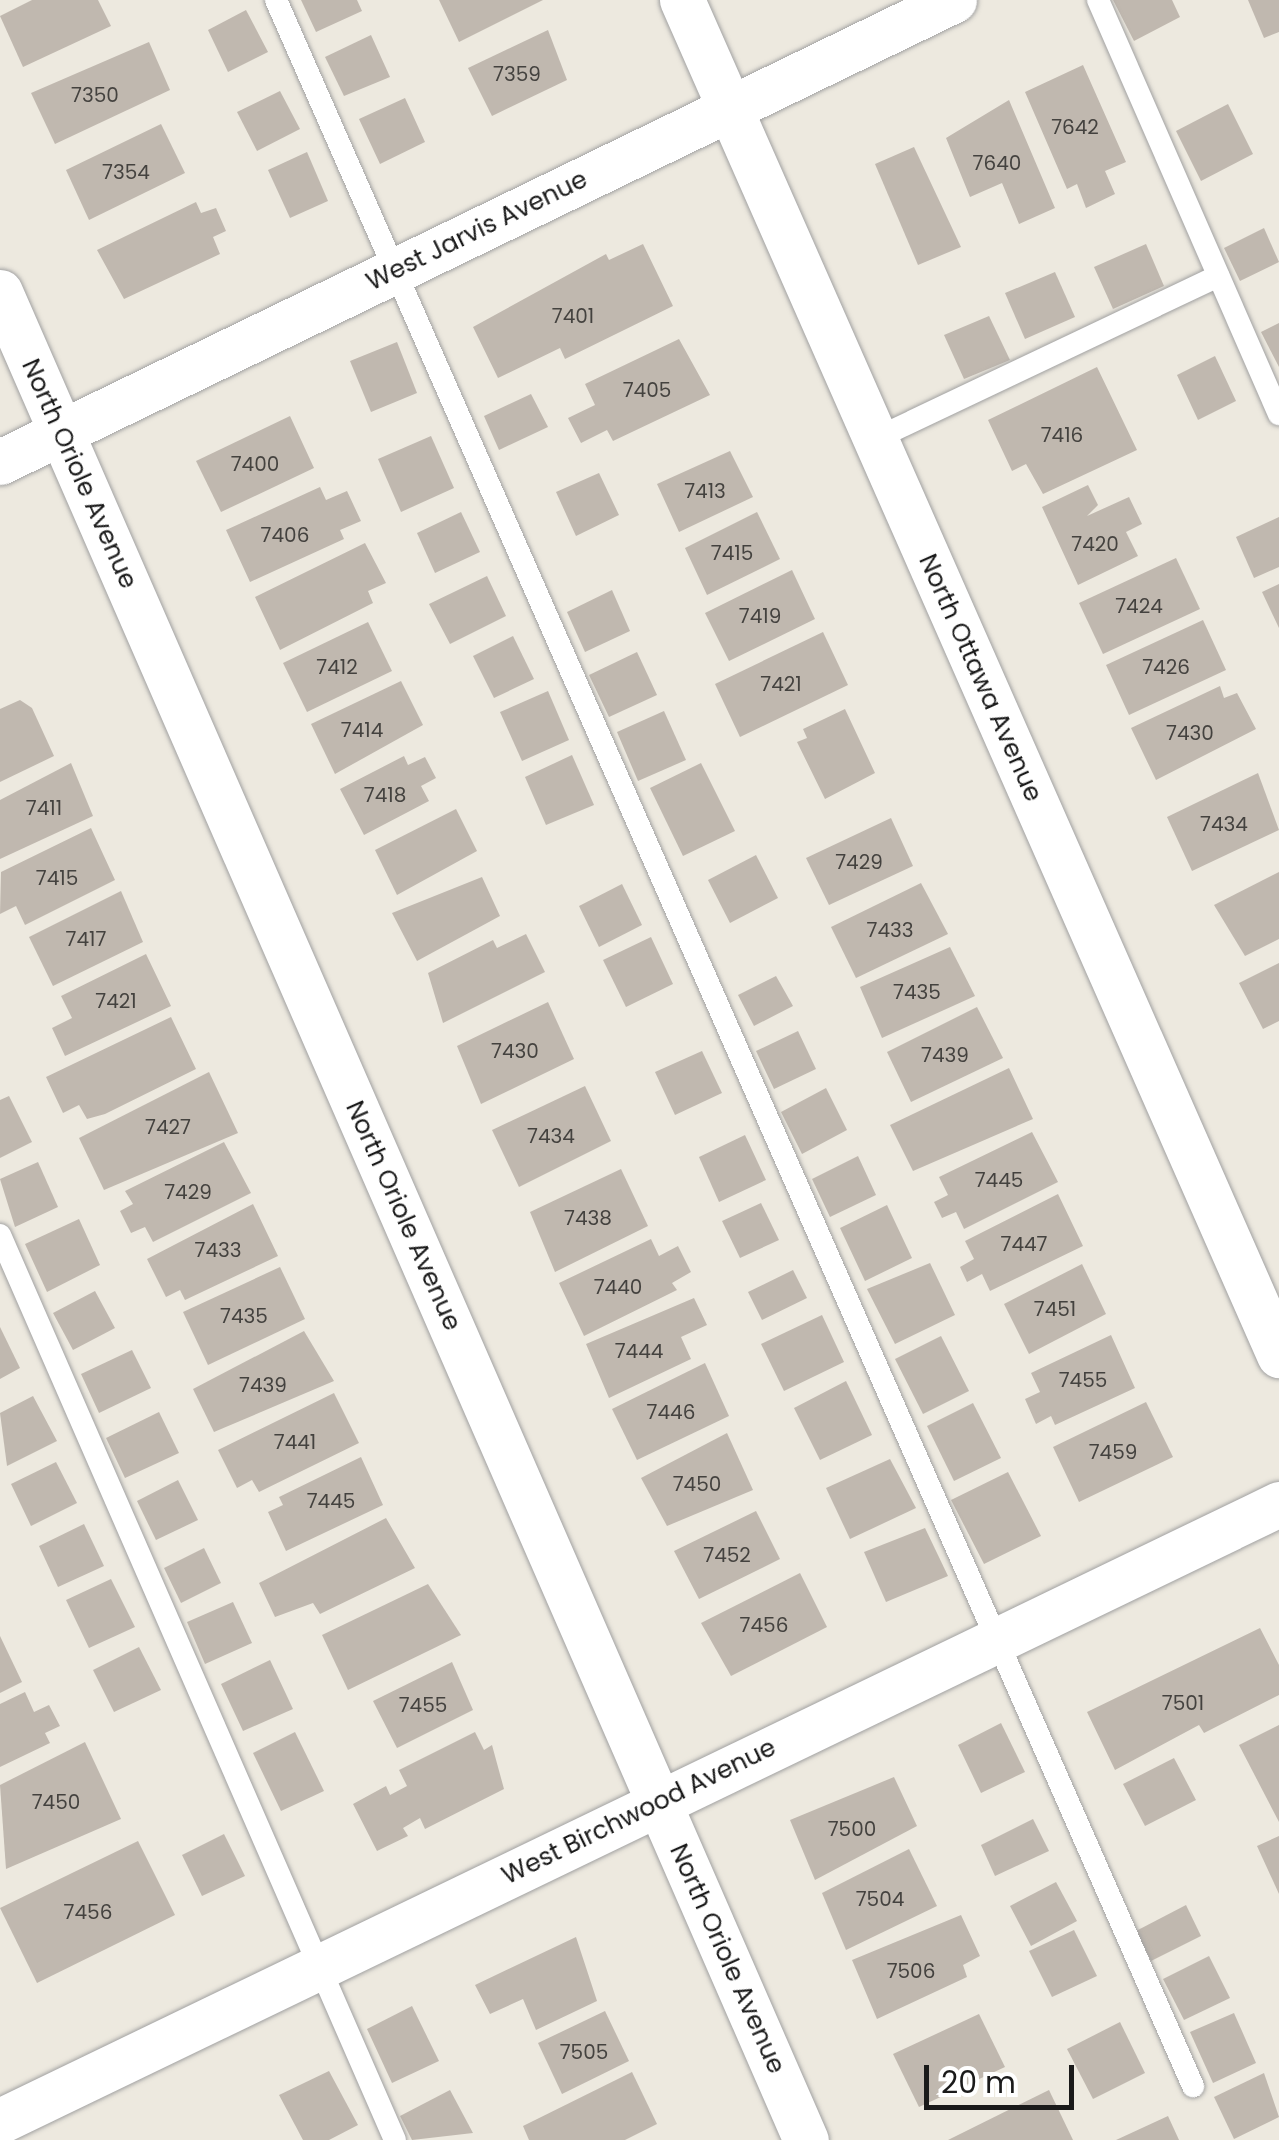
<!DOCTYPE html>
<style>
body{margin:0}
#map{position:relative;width:1279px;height:2140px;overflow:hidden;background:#ede9df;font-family:Poppins,sans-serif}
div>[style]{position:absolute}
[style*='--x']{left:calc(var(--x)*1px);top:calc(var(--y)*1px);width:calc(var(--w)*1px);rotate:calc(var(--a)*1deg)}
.building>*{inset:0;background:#c0b8af}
.roads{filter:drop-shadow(0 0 2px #a1a1a1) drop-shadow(0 0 2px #a1a1a1)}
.lane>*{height:22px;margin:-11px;padding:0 11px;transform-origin:11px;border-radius:11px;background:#fff}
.street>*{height:45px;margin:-22.5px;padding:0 22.5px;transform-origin:22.5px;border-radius:22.5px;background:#fff}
span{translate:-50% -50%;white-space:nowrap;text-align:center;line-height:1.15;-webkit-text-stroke:8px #fff;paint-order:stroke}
.number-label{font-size:20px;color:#44423f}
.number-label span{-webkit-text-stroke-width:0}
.street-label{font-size:25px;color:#1a1a1a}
.scale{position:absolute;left:924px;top:2065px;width:150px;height:45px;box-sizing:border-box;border:5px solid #1a1a1a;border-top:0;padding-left:12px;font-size:30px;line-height:35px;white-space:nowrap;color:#1a1a1a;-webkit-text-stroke:8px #fff;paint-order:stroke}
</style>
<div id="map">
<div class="building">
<i style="clip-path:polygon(32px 0,98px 0,111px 26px,23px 67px,0 16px)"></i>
<i style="clip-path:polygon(301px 0,357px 0,362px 11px,316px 32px)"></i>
<i style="clip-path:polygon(439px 0,543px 0,459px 42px)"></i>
<i style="clip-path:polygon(1113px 0,1172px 0,1180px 17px,1134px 41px)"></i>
<i style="clip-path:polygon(1248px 0,1279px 0,1279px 32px,1264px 38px)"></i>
<i style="clip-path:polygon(246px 10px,268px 52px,228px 72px,208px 30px)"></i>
<i style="clip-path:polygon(548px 30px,567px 80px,492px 116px,468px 68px)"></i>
<i style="clip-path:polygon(371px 35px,390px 77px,344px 96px,325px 57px)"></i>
<i style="clip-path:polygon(149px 42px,170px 90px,55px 144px,31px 93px)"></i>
<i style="clip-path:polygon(1083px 65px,1126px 162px,1105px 171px,1115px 194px,1086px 208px,1077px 184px,1067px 189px,1025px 92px)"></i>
<i style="clip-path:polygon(280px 91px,300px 129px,257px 151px,237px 112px)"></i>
<i style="clip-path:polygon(405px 98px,425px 142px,380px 164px,359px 119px)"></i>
<i style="clip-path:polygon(1009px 100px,1055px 208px,1019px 224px,1002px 183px,970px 197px,946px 138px)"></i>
<i style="clip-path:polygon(1228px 104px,1253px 154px,1201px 181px,1176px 131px)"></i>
<i style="clip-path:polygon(161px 124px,185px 173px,89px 220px,66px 170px)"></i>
<i style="clip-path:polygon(914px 147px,961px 247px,918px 265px,875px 164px)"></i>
<i style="clip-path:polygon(307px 152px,328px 201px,290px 218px,268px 170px)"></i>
<i style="clip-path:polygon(196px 202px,201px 213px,216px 208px,226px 231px,213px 237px,220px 254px,124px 299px,97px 250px)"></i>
<i style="clip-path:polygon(1264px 228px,1279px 262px,1240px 281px,1224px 248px)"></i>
<i style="clip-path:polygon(643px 244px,673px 306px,565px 359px,560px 348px,498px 378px,473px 327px,606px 254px,609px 260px)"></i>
<i style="clip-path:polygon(1146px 244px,1164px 286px,1113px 309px,1094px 267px)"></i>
<i style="clip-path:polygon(1055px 272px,1075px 317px,1025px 339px,1005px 293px)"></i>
<i style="clip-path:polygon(989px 316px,1010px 360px,964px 379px,944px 335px)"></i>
<i style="clip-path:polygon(1279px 323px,1279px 367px,1261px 332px)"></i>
<i style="clip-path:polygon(679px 339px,710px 395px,613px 441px,607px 430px,581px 443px,568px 418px,595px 405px,585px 384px)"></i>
<i style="clip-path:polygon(397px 342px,417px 393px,371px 412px,350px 361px)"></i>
<i style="clip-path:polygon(1215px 356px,1236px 401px,1198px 420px,1177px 375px)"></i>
<i style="clip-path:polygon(1097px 367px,1137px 450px,1043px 494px,1026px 464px,1012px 471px,988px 420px)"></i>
<i style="clip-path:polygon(531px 394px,548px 427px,499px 450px,484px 416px)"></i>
<i style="clip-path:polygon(290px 416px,314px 468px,221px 512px,196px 461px)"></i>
<i style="clip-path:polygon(431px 436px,454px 488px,401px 512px,378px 459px)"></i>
<i style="clip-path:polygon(730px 451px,753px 497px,679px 532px,657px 484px)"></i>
<i style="clip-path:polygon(599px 473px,619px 515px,576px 536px,556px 492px)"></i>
<i style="clip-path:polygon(1088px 485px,1098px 505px,1087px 516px,1129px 497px,1142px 524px,1126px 532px,1138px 556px,1078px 585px,1042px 507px)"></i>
<i style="clip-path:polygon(320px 487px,326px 500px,347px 491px,361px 521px,340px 530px,344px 539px,250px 582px,226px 530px)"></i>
<i style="clip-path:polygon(461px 512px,480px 552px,435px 573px,417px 533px)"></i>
<i style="clip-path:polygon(757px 512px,780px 559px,707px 595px,685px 548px)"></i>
<i style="clip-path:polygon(1279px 517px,1279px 567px,1254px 578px,1236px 537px)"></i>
<i style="clip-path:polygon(365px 543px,386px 583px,368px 591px,373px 603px,280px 650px,255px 597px)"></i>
<i style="clip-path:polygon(1176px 558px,1200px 609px,1103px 654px,1079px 603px)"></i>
<i style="clip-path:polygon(792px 570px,815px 619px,729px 661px,705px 613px)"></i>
<i style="clip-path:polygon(487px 576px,506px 616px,450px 644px,429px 604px)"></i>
<i style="clip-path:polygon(1279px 584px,1279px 628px,1262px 592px)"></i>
<i style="clip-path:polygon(612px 590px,630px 631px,585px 652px,567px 612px)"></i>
<i style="clip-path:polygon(1203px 620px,1226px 670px,1129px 715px,1106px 665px)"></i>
<i style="clip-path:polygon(368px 622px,392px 671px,307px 712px,283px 663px)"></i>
<i style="clip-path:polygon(823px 632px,848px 685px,740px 737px,715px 684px)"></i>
<i style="clip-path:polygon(513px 636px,534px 679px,494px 698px,473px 656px)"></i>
<i style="clip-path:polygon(637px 652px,657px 695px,609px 717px,589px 675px)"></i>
<i style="clip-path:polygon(401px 681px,423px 725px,335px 774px,311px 724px)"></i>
<i style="clip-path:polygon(1220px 686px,1224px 698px,1237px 693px,1256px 729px,1156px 780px,1131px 728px)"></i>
<i style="clip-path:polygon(548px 691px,569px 740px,522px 761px,500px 712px)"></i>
<i style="clip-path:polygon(20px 700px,32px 708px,54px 756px,0 782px,0 709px)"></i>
<i style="clip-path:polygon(845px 709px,875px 773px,825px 799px,797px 742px,807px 738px,803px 729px)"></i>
<i style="clip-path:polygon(664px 711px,686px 760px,638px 781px,617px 732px)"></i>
<i style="clip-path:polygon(572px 755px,594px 805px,546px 825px,525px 777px)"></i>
<i style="clip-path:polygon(404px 756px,408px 765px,425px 757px,436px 778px,421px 786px,429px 801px,364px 835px,340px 789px)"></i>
<i style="clip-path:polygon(71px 763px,93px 816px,0 859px,0 800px)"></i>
<i style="clip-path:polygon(701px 763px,735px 831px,683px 856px,650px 788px)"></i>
<i style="clip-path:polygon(1258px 773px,1279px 830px,1192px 871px,1167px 817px)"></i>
<i style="clip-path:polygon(456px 809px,477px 851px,397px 895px,375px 850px)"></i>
<i style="clip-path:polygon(891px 818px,913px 866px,829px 905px,806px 858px)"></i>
<i style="clip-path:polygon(91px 828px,115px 880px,25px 925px,16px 906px,0 914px,1px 872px)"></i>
<i style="clip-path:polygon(756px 855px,778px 898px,730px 923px,708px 880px)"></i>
<i style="clip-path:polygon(1279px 872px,1279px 939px,1245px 956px,1214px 905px)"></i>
<i style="clip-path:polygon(482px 877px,500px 916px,417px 961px,392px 913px)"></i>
<i style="clip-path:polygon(921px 883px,948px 934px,856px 978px,831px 927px)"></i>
<i style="clip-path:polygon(622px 884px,642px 925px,599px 947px,579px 906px)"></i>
<i style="clip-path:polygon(121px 891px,143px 942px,53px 986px,29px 937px)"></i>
<i style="clip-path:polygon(526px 934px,545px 972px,443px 1023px,428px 973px,493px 940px,497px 948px)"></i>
<i style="clip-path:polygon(651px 937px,673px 984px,626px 1007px,603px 960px)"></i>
<i style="clip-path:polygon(950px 947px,975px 996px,882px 1038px,860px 987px)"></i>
<i style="clip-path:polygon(146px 954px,171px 1006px,65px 1056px,52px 1028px,72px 1018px,61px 996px)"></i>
<i style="clip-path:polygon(1279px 963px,1279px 1021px,1263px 1029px,1239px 983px)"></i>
<i style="clip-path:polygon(776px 976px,793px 1006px,754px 1026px,738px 995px)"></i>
<i style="clip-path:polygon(548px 1002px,574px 1059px,481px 1104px,457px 1046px)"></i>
<i style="clip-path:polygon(977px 1007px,1003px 1058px,911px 1102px,887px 1052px)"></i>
<i style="clip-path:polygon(171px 1017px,196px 1069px,105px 1114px,87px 1119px,79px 1105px,63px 1113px,46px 1077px)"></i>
<i style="clip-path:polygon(798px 1031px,816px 1069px,774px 1089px,756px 1051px)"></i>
<i style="clip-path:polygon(702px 1051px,722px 1093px,675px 1115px,655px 1072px)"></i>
<i style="clip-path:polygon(1009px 1068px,1033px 1119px,913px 1171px,890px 1125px)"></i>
<i style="clip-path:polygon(209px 1072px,238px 1133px,104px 1190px,79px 1138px)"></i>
<i style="clip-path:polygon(585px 1086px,611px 1141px,519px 1187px,492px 1130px)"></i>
<i style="clip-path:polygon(826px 1088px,847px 1130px,802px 1154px,781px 1112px)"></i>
<i style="clip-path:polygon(9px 1096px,32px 1142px,0 1158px,0 1100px)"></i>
<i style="clip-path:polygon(1032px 1132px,1058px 1182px,964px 1229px,956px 1212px,942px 1218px,934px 1202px,948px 1195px,939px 1177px)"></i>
<i style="clip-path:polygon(745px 1135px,766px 1180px,719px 1202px,699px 1157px)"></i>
<i style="clip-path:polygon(224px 1142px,251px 1193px,153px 1242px,145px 1227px,131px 1233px,120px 1211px,133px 1204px,125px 1191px)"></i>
<i style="clip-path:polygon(858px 1156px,876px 1195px,830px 1217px,812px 1179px)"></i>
<i style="clip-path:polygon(38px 1162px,58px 1207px,15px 1227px,0 1179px)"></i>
<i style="clip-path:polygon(621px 1169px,648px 1226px,555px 1272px,530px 1212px)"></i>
<i style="clip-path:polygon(1058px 1194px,1083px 1246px,990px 1291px,982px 1274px,967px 1282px,960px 1267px,974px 1259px,965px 1241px)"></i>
<i style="clip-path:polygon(761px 1203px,779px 1240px,740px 1258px,722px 1221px)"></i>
<i style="clip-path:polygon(253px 1204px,278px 1256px,185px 1300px,180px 1290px,166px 1297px,147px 1259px)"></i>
<i style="clip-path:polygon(887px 1205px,912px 1258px,865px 1281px,840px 1228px)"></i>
<i style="clip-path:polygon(79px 1219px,100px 1265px,47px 1292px,25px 1244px)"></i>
<i style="clip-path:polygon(651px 1239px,659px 1256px,678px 1246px,691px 1272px,672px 1283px,677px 1290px,584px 1336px,559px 1283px)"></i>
<i style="clip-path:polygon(930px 1263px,955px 1315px,895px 1344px,867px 1289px)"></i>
<i style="clip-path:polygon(1082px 1264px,1106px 1314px,1029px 1354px,1004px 1304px)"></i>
<i style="clip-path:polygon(280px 1267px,305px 1319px,208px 1365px,183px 1312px)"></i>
<i style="clip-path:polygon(793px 1270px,807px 1298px,762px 1320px,748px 1292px)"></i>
<i style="clip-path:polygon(95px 1291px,115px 1328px,73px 1350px,53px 1313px)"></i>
<i style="clip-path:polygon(694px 1298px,707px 1325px,681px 1337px,691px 1359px,609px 1398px,586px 1344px)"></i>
<i style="clip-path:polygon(822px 1315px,844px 1362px,784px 1391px,761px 1344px)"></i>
<i style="clip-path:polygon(0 1327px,20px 1368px,0 1379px)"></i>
<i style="clip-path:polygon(304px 1331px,334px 1381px,214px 1432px,193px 1389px)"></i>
<i style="clip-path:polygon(1111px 1335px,1135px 1388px,1055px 1425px,1051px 1416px,1036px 1424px,1025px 1399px,1040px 1392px,1031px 1373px)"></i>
<i style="clip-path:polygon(941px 1336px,969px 1391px,923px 1414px,895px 1359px)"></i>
<i style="clip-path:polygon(132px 1350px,151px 1388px,99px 1413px,81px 1374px)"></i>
<i style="clip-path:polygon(705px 1363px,729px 1416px,637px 1460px,612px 1409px)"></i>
<i style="clip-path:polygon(846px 1381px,872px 1435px,820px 1460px,794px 1408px)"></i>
<i style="clip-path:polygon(334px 1393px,359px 1443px,259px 1492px,252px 1480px,237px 1488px,218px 1450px)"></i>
<i style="clip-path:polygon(33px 1396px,57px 1441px,7px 1466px,0 1413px)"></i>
<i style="clip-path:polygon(1146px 1402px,1173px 1457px,1079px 1502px,1053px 1447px)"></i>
<i style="clip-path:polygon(973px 1403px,1001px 1458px,954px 1481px,927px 1426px)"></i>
<i style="clip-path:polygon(159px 1412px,179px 1453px,125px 1478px,106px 1438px)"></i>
<i style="clip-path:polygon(727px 1433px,753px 1490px,667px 1526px,641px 1478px)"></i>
<i style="clip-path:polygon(361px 1457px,383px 1505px,286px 1551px,268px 1512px,283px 1505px,279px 1497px)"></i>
<i style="clip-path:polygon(890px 1459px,916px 1508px,850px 1539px,826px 1488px)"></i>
<i style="clip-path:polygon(56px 1462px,77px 1503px,31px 1526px,11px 1484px)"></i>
<i style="clip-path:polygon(1008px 1472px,1041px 1536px,984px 1564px,951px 1500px)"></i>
<i style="clip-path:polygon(178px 1480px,198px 1520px,156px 1540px,137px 1501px)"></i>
<i style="clip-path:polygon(756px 1511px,780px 1559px,699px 1599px,674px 1551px)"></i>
<i style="clip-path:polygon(386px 1518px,415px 1568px,320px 1614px,313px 1603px,275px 1617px,259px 1583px)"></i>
<i style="clip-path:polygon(84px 1524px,104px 1566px,58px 1587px,39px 1546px)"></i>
<i style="clip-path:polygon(925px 1528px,948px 1576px,886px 1602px,864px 1552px)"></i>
<i style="clip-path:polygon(204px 1548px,221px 1583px,181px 1603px,164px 1568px)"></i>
<i style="clip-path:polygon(800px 1573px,827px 1627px,731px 1676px,701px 1623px)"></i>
<i style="clip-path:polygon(111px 1579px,135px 1627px,89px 1648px,66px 1600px)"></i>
<i style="clip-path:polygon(428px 1584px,461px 1635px,348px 1690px,322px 1635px)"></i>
<i style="clip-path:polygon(233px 1602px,252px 1643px,205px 1664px,187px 1622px)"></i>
<i style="clip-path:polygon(1260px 1628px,1279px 1665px,1279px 1695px,1204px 1733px,1199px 1725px,1115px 1770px,1087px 1712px)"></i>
<i style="clip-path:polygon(0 1636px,22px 1682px,0 1693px)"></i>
<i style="clip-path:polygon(139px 1647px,161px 1690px,114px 1712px,93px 1670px)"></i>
<i style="clip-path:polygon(270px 1660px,293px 1709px,243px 1731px,221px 1684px)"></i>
<i style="clip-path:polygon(452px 1662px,473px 1710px,397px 1748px,373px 1701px)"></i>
<i style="clip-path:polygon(25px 1692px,34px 1712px,49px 1705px,60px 1726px,45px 1733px,50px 1743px,0 1767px,0 1704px)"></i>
<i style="clip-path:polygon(1001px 1723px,1025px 1772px,981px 1793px,958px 1745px)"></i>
<i style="clip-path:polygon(1279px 1725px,1279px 1822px,1239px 1745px)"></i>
<i style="clip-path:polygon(295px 1732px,324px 1791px,281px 1811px,253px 1753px)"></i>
<i style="clip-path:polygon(475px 1732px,484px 1750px,492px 1745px,504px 1789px,425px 1829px,420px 1818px,403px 1828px,408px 1836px,377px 1851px,353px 1804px,386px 1786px,390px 1795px,407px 1786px,399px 1770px)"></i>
<i style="clip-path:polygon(85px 1742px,121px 1819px,6px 1869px,0 1785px)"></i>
<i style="clip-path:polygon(1174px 1758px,1196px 1800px,1145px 1826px,1123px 1784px)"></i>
<i style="clip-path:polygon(894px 1777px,917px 1826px,815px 1880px,790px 1820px)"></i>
<i style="clip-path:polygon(1033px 1819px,1049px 1851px,995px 1876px,981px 1845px)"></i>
<i style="clip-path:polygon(224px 1834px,245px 1876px,202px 1896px,182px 1855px)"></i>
<i style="clip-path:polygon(1279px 1836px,1279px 1894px,1257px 1846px)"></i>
<i style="clip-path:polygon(138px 1841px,175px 1915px,37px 1983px,0 1908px)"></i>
<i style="clip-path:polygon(909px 1849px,937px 1906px,846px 1950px,822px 1893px)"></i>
<i style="clip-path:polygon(1056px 1882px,1077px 1921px,1031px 1946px,1010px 1906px)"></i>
<i style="clip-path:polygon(1186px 1905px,1201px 1936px,1151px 1961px,1136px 1931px)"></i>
<i style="clip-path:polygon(961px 1915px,980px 1956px,963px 1965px,967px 1977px,877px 2019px,852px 1960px)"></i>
<i style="clip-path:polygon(1074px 1930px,1097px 1976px,1052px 1997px,1029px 1951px)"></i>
<i style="clip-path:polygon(576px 1937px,597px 2001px,536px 2030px,523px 1999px,490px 2014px,475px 1985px)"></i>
<i style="clip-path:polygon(1209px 1956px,1230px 1998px,1184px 2020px,1163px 1979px)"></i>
<i style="clip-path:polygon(412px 2006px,439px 2061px,392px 2083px,367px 2029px)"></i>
<i style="clip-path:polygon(605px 2011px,629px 2061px,562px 2094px,538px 2043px)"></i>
<i style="clip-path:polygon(1234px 2013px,1256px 2063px,1213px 2083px,1190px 2032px)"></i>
<i style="clip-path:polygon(979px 2014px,1005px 2067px,919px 2107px,893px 2054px)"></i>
<i style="clip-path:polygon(1120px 2022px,1145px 2073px,1093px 2099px,1067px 2049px)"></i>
<i style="clip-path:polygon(329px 2071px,358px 2125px,329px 2140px,303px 2140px,279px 2095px)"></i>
<i style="clip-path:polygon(632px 2072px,657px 2124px,625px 2140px,529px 2140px,523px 2126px)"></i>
<i style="clip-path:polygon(1264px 2073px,1279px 2117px,1234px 2139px,1214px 2097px)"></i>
<i style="clip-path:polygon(450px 2090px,473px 2133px,412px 2140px,400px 2116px)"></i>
<i style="clip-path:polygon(1049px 2090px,1073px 2140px,948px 2140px)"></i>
<i style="clip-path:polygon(1168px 2116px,1179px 2140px,1116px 2140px)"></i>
</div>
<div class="roads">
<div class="lane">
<i style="--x:276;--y:0;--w:2279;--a:66.27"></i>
<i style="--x:1098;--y:0;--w:452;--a:66.4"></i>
<i style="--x:875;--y:439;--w:380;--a:-25.4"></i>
<i style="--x:0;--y:1235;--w:987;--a:66.42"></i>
</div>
<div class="street">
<i style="--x:682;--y:0;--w:1481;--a:66.22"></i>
<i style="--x:0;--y:292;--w:2016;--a:66.44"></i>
<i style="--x:0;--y:462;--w:1060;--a:-25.84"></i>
<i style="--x:0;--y:2121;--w:1420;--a:-25.75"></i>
</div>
</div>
<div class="number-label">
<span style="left:517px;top:74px">7359</span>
<span style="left:95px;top:95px">7350</span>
<span style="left:1075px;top:127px">7642</span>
<span style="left:997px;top:163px">7640</span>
<span style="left:126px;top:172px">7354</span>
<span style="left:573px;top:316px">7401</span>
<span style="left:647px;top:390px">7405</span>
<span style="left:1062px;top:435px">7416</span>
<span style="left:255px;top:464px">7400</span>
<span style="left:705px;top:491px">7413</span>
<span style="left:285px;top:535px">7406</span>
<span style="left:1095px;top:544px">7420</span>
<span style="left:732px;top:553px">7415</span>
<span style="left:1139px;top:606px">7424</span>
<span style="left:760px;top:616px">7419</span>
<span style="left:337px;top:667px">7412</span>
<span style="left:1166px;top:667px">7426</span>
<span style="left:781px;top:684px">7421</span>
<span style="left:362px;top:730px">7414</span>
<span style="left:1190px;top:733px">7430</span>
<span style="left:385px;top:795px">7418</span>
<span style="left:44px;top:808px">7411</span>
<span style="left:1224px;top:824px">7434</span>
<span style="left:859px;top:862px">7429</span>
<span style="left:57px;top:878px">7415</span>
<span style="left:890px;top:930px">7433</span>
<span style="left:86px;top:939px">7417</span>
<span style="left:917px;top:992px">7435</span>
<span style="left:116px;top:1001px">7421</span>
<span style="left:515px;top:1051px">7430</span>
<span style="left:945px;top:1055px">7439</span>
<span style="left:168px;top:1127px">7427</span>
<span style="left:551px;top:1136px">7434</span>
<span style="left:999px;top:1180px">7445</span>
<span style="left:188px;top:1192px">7429</span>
<span style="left:588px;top:1218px">7438</span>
<span style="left:1024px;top:1244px">7447</span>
<span style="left:218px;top:1250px">7433</span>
<span style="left:618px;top:1287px">7440</span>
<span style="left:1055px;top:1309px">7451</span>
<span style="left:244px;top:1316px">7435</span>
<span style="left:639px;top:1351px">7444</span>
<span style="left:1083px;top:1380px">7455</span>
<span style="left:263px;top:1385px">7439</span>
<span style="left:671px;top:1412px">7446</span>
<span style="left:295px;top:1442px">7441</span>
<span style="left:1113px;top:1452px">7459</span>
<span style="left:697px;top:1484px">7450</span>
<span style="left:331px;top:1501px">7445</span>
<span style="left:727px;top:1555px">7452</span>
<span style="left:764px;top:1625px">7456</span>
<span style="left:1183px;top:1703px">7501</span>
<span style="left:423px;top:1705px">7455</span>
<span style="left:56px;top:1802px">7450</span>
<span style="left:852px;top:1829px">7500</span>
<span style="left:880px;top:1899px">7504</span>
<span style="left:88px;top:1912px">7456</span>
<span style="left:911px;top:1971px">7506</span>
<span style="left:584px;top:2052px">7505</span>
</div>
<div class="street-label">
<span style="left:477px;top:231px;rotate:-26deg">West Jarvis Avenue</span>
<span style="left:79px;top:474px;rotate:66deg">North Oriole Avenue</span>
<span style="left:980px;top:678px;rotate:66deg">North Ottawa Avenue</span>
<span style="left:403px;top:1216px;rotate:66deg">North Oriole Avenue</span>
<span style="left:639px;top:1812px;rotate:-26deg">West Birchwood Avenue</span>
<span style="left:727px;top:1959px;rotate:66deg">North Oriole Avenue</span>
</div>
<div class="scale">20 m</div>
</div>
